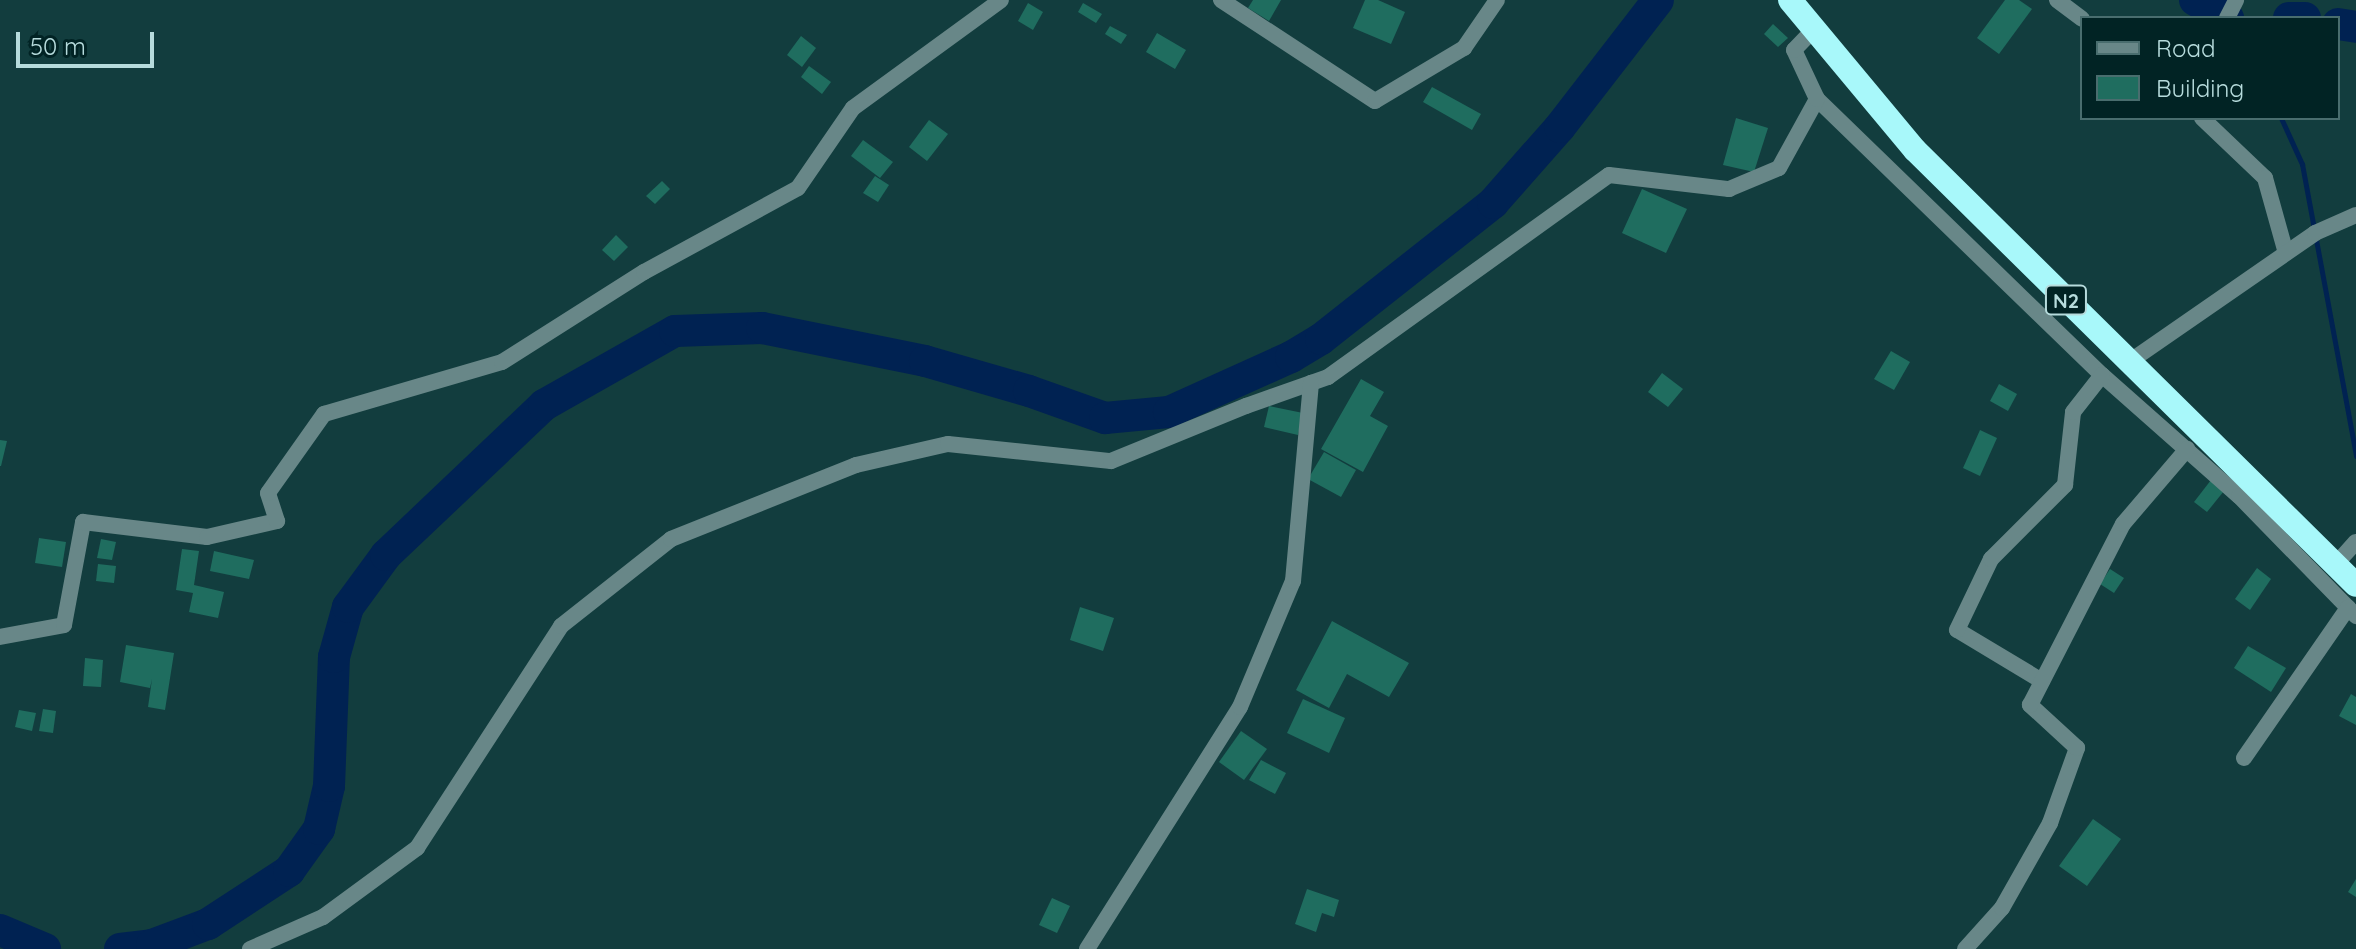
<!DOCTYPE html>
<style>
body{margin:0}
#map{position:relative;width:2356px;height:949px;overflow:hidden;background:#123d3e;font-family:Quicksand,sans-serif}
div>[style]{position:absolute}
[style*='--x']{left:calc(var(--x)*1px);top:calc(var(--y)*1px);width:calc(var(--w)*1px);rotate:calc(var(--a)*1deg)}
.stream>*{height:5px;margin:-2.5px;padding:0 2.5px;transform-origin:2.5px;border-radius:2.5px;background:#002252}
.river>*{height:32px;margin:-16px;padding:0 16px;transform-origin:16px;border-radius:16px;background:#002252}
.building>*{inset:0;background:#1f6d5f}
.street>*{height:16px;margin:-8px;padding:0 8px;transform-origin:8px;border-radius:8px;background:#688788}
.highway>*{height:24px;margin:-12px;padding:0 12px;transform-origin:12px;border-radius:12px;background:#a8f8fa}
span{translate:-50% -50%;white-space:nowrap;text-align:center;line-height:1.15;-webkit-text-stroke:6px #012324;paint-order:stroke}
.shield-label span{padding:2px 6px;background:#012324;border:2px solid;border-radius:6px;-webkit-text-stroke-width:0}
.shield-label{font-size:20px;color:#b6dbdc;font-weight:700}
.legend{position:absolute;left:2080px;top:16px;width:260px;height:104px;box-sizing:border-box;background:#012324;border:2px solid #496d6e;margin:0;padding:10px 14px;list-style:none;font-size:24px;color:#b6dbdc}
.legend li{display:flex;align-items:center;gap:16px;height:40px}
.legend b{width:40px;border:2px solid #496d6e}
.scale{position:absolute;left:16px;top:32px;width:138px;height:36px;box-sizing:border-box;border:4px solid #b6dbdc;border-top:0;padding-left:10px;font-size:24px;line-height:28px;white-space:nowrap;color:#b6dbdc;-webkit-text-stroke:6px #012324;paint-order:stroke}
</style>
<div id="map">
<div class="stream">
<i style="--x:2281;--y:118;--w:51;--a:65.5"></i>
<i style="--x:2302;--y:164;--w:297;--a:79.5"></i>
</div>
<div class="river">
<i style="--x:2195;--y:0;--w:38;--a:29"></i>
<i style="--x:2289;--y:18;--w:16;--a:0"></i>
<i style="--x:2338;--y:24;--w:18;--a:9"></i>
<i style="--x:0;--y:930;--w:49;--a:22.9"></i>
<i style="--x:120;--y:949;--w:32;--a:-7"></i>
<i style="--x:152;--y:945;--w:60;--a:-20.6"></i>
<i style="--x:208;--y:924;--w:97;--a:-33.2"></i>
<i style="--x:289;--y:871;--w:52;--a:-54.5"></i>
<i style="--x:319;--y:829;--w:44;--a:-76.9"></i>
<i style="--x:329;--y:786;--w:129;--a:-87.8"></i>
<i style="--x:334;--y:657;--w:52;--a:-74.4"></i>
<i style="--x:348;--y:607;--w:64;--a:-53.8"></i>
<i style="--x:386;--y:555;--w:218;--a:-43.5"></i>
<i style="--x:544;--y:405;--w:150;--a:-29.5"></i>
<i style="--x:675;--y:331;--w:87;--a:-2"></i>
<i style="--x:762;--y:328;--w:166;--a:11.4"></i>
<i style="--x:925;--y:361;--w:108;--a:16.1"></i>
<i style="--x:1029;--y:391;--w:81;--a:19.6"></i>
<i style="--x:1105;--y:418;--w:64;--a:-5.4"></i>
<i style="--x:1169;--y:412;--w:134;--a:-24.3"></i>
<i style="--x:1291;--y:357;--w:35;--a:-31"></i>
<i style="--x:1321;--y:339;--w:219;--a:-38.3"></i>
<i style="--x:1493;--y:203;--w:101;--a:-48.6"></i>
<i style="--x:1560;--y:127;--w:160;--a:-52.3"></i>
</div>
<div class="building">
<i style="clip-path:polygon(1253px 0,1281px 0,1269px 21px,1248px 8px)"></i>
<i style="clip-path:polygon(1365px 0,1378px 0,1405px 12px,1391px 44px,1353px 28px)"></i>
<i style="clip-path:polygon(2005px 0,2019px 0,2032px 9px,1999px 54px,1977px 38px)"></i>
<i style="clip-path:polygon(1028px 3px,1043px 12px,1033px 30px,1018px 21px)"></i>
<i style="clip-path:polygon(1083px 3px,1102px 14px,1096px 23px,1078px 12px)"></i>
<i style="clip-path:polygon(1773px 24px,1788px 38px,1778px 47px,1764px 34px)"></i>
<i style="clip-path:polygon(1110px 26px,1127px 35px,1121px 44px,1105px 34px)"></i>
<i style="clip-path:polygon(1157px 33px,1186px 50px,1175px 69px,1146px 52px)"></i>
<i style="clip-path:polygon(801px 36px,816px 48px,802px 67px,787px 55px)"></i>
<i style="clip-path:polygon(809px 66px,831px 82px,822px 94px,801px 77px)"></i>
<i style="clip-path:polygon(1432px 87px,1481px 114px,1472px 130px,1423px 102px)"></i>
<i style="clip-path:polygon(1736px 118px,1768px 128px,1754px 172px,1723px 165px)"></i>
<i style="clip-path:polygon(929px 120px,948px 134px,927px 161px,909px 147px)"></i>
<i style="clip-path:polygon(863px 140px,893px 162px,880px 178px,851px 156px)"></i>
<i style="clip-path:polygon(875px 176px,889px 185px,878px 202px,863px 193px)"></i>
<i style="clip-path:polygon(662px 181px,670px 189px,655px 204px,646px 196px)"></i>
<i style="clip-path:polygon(1642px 189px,1687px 209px,1666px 253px,1622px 233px)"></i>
<i style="clip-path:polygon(616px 235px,628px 247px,614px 261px,602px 250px)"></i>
<i style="clip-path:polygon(1891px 351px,1910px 362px,1894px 390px,1874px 379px)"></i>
<i style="clip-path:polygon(1662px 373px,1683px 389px,1668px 407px,1648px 392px)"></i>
<i style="clip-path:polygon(1361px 379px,1384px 392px,1370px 416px,1388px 426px,1363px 472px,1321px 449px)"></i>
<i style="clip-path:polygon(1999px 384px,2017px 394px,2008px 411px,1990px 401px)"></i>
<i style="clip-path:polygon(1269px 406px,1303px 413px,1298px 435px,1264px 427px)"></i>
<i style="clip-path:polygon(1980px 430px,1997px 438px,1980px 476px,1963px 468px)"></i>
<i style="clip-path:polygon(0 440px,7px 441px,1px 466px,0 466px)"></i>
<i style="clip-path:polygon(1324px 452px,1356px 470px,1341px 497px,1308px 479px)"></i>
<i style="clip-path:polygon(2211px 480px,2224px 491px,2207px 512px,2194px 502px)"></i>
<i style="clip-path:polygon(39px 538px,66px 542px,62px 567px,35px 563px)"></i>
<i style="clip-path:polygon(101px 539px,116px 542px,112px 560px,97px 558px)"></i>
<i style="clip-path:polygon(182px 549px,199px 551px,194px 585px,224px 592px,218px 618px,189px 612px,193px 593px,176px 590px)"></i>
<i style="clip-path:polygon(214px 551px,254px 560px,249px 579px,210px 571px)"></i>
<i style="clip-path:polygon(98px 564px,116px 566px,114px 583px,96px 581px)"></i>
<i style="clip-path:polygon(2257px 568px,2271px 579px,2250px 610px,2235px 599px)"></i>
<i style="clip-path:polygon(2110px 569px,2124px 578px,2114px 593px,2100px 584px)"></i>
<i style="clip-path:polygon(1080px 607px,1114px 618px,1103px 651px,1070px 640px)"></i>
<i style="clip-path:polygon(1332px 621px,1409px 663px,1389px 697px,1347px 674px,1329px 708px,1296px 690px)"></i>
<i style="clip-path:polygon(126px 645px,174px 653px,165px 710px,148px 707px,152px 679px,150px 688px,120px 682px)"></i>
<i style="clip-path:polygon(2248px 646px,2286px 668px,2271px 692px,2234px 668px)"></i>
<i style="clip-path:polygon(85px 658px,103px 660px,101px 687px,83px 686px)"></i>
<i style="clip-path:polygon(2351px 694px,2356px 697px,2356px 725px,2339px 716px)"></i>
<i style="clip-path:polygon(1303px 699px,1345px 718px,1329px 753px,1287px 733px)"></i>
<i style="clip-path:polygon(43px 709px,56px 711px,53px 733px,39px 731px)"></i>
<i style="clip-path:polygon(19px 710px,36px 713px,32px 731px,15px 727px)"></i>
<i style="clip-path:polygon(1241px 731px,1267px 749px,1244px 780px,1219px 762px)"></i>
<i style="clip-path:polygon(1261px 760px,1286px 773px,1275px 794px,1249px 780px)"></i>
<i style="clip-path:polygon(2093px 819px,2121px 839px,2087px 886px,2059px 866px)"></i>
<i style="clip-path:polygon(2356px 879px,2356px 897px,2348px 892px)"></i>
<i style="clip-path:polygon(1307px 889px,1339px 900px,1334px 917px,1322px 913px,1316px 932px,1295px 924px)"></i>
<i style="clip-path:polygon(1052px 898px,1070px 906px,1057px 933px,1039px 925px)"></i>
</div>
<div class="street">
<i style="--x:1221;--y:0;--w:184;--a:33.3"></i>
<i style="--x:1375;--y:101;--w:104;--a:-30.8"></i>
<i style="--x:1464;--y:48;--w:58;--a:-55.5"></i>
<i style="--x:2057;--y:0;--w:31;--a:37"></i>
<i style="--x:2227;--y:18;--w:20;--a:-63"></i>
<i style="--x:1817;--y:99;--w:397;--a:44.1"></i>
<i style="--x:2102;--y:375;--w:183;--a:41.5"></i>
<i style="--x:2239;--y:496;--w:168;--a:45.7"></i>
<i style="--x:2202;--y:118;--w:87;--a:43.6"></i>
<i style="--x:2265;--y:178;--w:78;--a:74.4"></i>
<i style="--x:2129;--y:362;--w:226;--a:-34.7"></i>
<i style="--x:2315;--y:233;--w:45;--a:-23.7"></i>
<i style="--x:2335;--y:565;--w:31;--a:-48"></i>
<i style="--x:0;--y:637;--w:65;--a:-10.6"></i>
<i style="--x:64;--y:625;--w:105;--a:-79.5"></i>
<i style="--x:83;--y:522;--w:125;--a:6.9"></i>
<i style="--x:207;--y:537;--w:72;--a:-12.9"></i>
<i style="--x:277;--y:521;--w:29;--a:-108"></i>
<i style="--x:268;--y:493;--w:97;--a:-54.7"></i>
<i style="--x:324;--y:414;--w:185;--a:-16.3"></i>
<i style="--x:502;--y:362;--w:168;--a:-32.4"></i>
<i style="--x:644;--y:272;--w:175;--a:-28.6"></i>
<i style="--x:798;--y:188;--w:97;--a:-55.5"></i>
<i style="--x:853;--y:108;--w:183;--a:-36.1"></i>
<i style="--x:2042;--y:681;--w:99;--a:-149"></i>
<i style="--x:1957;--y:630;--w:79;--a:-64.4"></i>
<i style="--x:1991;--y:559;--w:105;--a:-45"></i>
<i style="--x:2065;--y:485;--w:73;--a:-83.7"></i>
<i style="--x:2073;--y:412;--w:47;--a:-51.9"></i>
<i style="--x:2244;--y:758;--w:183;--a:-55.3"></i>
<i style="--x:250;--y:949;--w:80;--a:-23.7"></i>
<i style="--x:323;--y:917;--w:117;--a:-36.3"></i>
<i style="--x:417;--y:848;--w:265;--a:-57"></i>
<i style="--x:561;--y:626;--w:140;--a:-38.3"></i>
<i style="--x:671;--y:539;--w:199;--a:-21.8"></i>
<i style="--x:856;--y:465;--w:94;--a:-12.9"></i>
<i style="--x:948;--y:444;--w:164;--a:6"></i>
<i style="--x:1111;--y:461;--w:146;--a:-22.2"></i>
<i style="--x:1246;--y:406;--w:87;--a:-19.5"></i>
<i style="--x:1328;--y:377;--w:346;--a:-35.7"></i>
<i style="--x:1609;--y:175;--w:121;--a:6.7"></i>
<i style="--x:1729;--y:189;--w:54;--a:-22.8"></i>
<i style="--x:1779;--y:168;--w:79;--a:-61.2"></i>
<i style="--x:1817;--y:99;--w:54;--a:-115.1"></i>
<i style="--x:1794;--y:50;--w:29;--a:-46"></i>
<i style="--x:1087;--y:949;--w:286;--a:-57.7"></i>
<i style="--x:1240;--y:707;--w:137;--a:-67.2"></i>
<i style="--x:1293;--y:581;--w:199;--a:-84.8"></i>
<i style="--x:1965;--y:949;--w:55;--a:-47.9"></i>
<i style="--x:2002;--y:908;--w:98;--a:-60.5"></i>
<i style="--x:2050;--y:823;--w:80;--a:-70.2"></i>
<i style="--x:2077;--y:748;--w:64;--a:-137.5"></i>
<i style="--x:2030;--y:705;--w:203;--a:-62.8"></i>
<i style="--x:2123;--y:524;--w:99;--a:-49.5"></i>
</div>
<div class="highway">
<i style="--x:1790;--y:0;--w:195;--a:50.2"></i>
<i style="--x:1915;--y:150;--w:619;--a:44.61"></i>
</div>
<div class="shield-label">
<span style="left:2066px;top:300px">N2</span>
</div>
<ul class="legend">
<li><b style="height:10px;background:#688788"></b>Road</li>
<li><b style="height:22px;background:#1f6d5f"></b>Building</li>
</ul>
<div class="scale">50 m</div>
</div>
